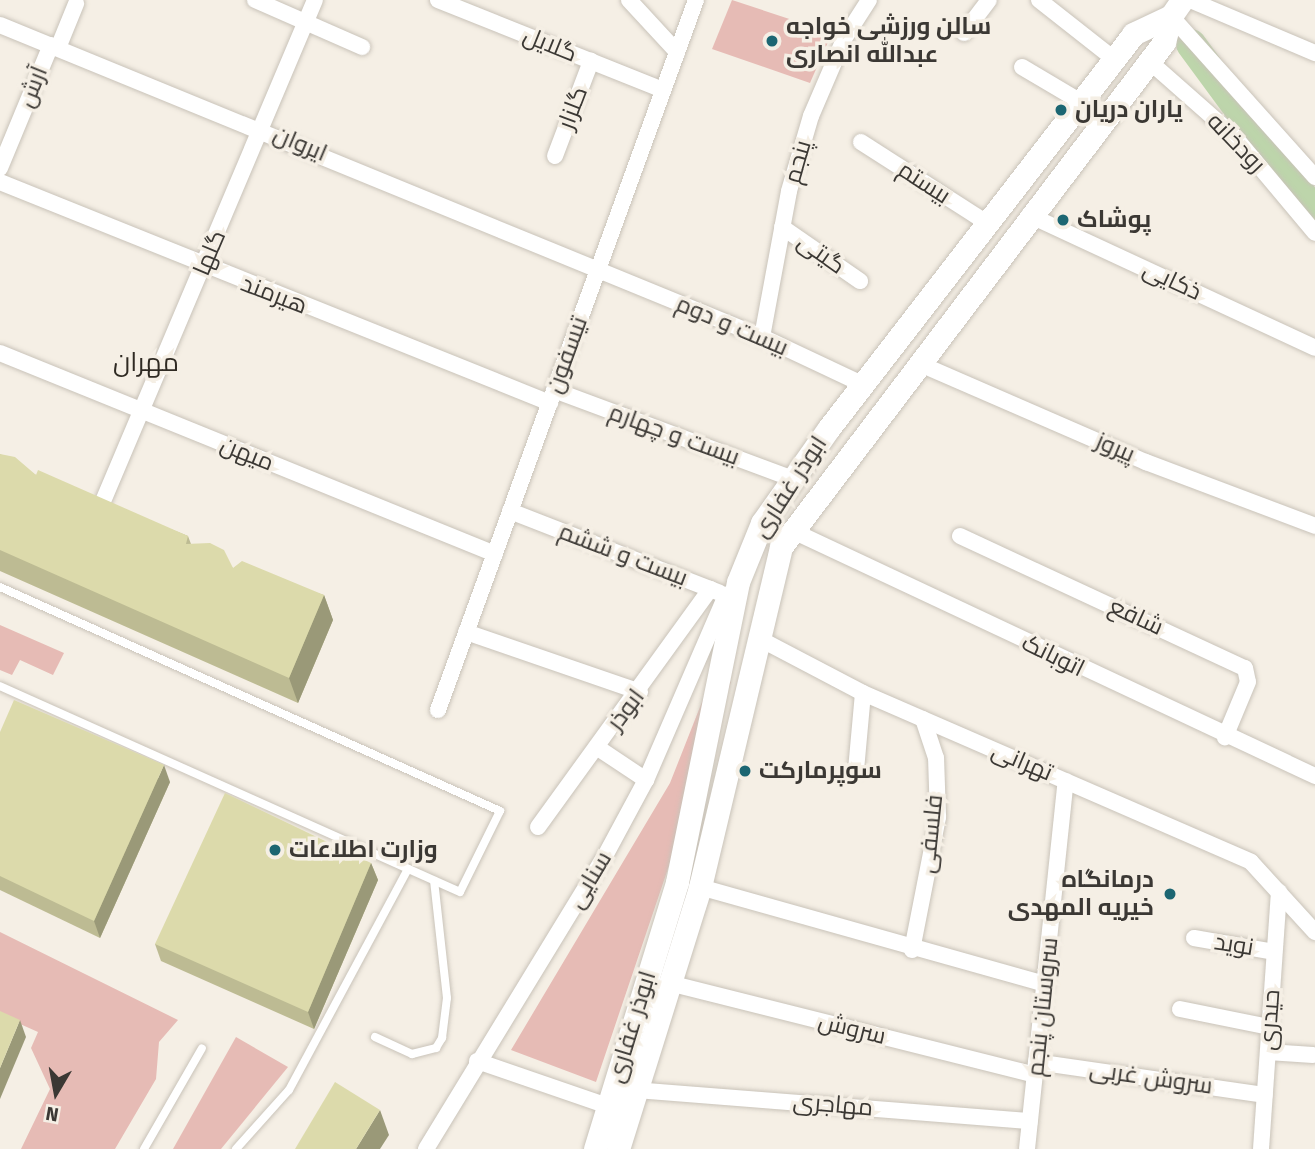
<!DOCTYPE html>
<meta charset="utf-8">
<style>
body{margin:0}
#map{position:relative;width:1315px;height:1149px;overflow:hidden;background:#f5efe5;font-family:"Fira Sans",Cairo,sans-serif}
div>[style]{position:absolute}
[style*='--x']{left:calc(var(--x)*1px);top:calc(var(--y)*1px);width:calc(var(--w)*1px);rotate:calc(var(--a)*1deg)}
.green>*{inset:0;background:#e6bbb5}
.river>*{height:30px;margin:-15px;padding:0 15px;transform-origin:15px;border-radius:15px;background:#bdd5ab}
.roads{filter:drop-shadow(0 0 2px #c9c3b9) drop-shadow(0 0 2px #c9c3b9)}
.service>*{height:8px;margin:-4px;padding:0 4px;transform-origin:4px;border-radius:4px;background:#fff}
.minor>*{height:16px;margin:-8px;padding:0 8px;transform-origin:8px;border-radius:8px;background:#fff}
.secondary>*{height:23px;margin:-11.5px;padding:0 11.5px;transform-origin:11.5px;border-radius:11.5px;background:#fff}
.wall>*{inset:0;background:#bdbb93}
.shaded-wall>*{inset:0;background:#9a9978}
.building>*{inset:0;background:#dcdaab}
.dots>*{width:19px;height:19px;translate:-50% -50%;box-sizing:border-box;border:4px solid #f5efe5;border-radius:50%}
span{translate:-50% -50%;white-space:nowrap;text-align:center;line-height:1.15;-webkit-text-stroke:7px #f5efe5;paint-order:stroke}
.poi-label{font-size:24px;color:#3b3834;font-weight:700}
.left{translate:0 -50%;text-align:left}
.right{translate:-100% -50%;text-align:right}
.street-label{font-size:24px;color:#3b3834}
.neighbourhood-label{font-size:26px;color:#2f2a23}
.north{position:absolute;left:21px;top:1058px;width:70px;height:70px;-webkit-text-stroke:5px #f5efe5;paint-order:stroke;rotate:190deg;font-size:19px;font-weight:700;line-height:28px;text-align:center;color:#3b3834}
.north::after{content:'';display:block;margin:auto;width:24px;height:32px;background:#3b3834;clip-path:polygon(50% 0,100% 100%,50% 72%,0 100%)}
</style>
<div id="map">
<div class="green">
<i style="clip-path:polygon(732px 0,832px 33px,810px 83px,712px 49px)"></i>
<i style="clip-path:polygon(0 625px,64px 653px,53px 675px,20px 660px,12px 675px,0 670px)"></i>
<i style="clip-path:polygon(715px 669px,731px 682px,596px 1082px,511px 1050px,670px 783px)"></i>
<i style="clip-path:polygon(0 932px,178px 1020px,159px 1042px,156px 1079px,115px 1149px,21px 1149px,50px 1089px,31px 1048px,38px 1032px,0 1015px)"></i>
<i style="clip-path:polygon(236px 1037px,288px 1067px,221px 1149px,173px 1149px)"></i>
</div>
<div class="river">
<i style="--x:1191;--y:44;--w:210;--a:53.7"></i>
</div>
<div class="roads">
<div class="service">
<i style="--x:0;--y:587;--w:548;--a:24.13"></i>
<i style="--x:500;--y:811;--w:90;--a:116.3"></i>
<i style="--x:460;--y:892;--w:504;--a:-155.88"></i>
<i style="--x:375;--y:1037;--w:41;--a:24.7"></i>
<i style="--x:412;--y:1054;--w:25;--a:-14"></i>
<i style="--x:436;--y:1048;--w:12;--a:-59"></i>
<i style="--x:442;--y:1038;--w:40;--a:-82.9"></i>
<i style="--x:447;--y:998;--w:118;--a:-96.3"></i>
<i style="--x:144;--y:1149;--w:116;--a:-60.1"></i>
<i style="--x:236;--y:1149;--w:79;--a:-48.1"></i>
<i style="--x:289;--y:1090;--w:251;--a:-61.7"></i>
</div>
<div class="minor">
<i style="--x:255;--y:0;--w:117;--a:23.7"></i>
<i style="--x:438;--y:0;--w:242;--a:21.8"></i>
<i style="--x:629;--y:0;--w:71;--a:47.3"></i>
<i style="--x:1039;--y:0;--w:95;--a:38.2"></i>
<i style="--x:1190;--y:0;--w:136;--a:23"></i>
<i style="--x:1171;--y:16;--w:216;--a:48.2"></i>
<i style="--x:0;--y:25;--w:823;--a:22.27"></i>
<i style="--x:762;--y:337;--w:113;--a:25.2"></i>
<i style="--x:964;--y:33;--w:41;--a:-52.9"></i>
<i style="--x:58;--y:48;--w:48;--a:-67.8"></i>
<i style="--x:1149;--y:61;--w:113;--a:41.4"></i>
<i style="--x:1234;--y:136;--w:126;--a:50.1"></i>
<i style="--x:1022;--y:67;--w:69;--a:30.7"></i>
<i style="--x:861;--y:142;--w:150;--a:32.7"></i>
<i style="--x:555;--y:156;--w:102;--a:-69.2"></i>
<i style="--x:0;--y:168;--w:133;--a:-67.5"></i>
<i style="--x:0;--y:182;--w:593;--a:21.89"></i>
<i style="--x:1029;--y:215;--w:315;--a:24.9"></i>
<i style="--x:782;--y:227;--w:95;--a:34.7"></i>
<i style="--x:762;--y:337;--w:148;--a:-79.5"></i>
<i style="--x:789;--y:191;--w:78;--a:-73.7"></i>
<i style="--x:811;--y:116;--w:84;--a:-66.8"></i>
<i style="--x:844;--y:39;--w:46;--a:-57.3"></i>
<i style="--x:0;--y:353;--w:534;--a:22.1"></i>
<i style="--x:918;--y:363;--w:249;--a:23.5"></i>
<i style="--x:1146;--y:462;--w:181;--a:20.7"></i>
<i style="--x:554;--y:390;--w:255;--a:20.4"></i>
<i style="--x:101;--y:506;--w:549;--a:-67.08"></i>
<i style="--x:510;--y:511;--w:225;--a:21.3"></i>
<i style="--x:793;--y:531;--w:577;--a:25.14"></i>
<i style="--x:960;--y:536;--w:314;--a:24.9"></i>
<i style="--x:1245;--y:668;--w:14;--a:78"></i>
<i style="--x:1248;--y:682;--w:60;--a:112.7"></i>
<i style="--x:466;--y:632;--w:184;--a:19"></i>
<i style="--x:760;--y:639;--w:116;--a:27.7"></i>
<i style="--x:863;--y:693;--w:423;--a:23.5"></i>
<i style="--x:1251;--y:862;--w:95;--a:47.6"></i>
<i style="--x:438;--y:710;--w:755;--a:-70.03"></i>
<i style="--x:598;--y:748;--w:58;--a:33.7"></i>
<i style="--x:856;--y:770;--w:77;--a:-84.8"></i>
<i style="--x:538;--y:827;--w:294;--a:-54.1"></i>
<i style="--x:700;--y:887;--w:359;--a:15.7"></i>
<i style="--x:1194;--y:938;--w:81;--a:9.9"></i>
<i style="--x:912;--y:950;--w:136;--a:-78.9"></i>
<i style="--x:938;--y:817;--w:59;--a:-91.9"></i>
<i style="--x:936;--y:758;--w:41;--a:-108.4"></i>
<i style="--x:669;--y:983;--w:377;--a:14.1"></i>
<i style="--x:1180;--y:1009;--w:91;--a:11.4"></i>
<i style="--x:1268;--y:1052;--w:45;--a:3.8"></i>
<i style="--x:477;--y:1061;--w:139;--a:19"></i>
<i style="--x:1036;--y:1062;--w:231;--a:8.2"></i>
<i style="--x:635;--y:1090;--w:396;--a:4.5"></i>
<i style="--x:426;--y:1149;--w:343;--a:-58.6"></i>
<i style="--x:605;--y:856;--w:86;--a:-61.7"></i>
<i style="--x:646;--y:780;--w:202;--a:-66.6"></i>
<i style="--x:1027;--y:1149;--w:370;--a:-84"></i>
<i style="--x:1261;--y:1149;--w:258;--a:-86"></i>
</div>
<div class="secondary">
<i style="--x:595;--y:1149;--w:279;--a:-72.9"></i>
<i style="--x:677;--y:882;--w:306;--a:-78.5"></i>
<i style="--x:738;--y:582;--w:64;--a:-67.9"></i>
<i style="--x:762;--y:523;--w:116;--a:-54.8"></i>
<i style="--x:829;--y:428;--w:498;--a:-52.3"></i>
<i style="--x:1133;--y:34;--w:42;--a:-25.3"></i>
<i style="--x:618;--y:1149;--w:275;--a:-72.6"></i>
<i style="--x:700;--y:887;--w:350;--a:-76.6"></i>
<i style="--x:781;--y:547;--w:634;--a:-52.82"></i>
<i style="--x:1164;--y:42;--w:27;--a:-75"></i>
<i style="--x:1171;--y:16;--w:19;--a:-55"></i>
</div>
</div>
<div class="wall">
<i style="clip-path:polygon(0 454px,36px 475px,188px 536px,191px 544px,233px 568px,324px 595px,333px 620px,298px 703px,0 571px)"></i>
<i style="clip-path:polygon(0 732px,170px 782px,100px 938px,0 890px)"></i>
<i style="clip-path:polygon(371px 863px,378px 880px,314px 1029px,161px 961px,155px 944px)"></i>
</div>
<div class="shaded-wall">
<i style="clip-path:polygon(324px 595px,333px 620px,298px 703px,289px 678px)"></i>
<i style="clip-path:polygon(164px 765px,170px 782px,100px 938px,94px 921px)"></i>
<i style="clip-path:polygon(371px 863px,378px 880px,314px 1029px,308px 1012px)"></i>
<i style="clip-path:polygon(20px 1020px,26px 1037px,0 1099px,0 1068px)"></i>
<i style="clip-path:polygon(380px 1110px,389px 1135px,380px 1149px,356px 1149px)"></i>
</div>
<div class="building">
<i style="clip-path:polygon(0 454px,15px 457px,36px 475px,38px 470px,188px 536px,186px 544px,210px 543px,224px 550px,233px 568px,242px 561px,324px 595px,289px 678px,0 550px)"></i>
<i style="clip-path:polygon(14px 700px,164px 765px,94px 921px,0 876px,0 732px)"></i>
<i style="clip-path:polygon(225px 793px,371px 863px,308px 1012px,155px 944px)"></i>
<i style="clip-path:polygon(0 1011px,20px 1020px,0 1068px)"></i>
<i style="clip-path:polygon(335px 1082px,380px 1110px,356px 1149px,295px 1149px)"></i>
</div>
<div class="dots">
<i style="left:772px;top:41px;background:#1c6672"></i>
<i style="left:1061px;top:110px;background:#1c6672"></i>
<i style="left:1063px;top:220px;background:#1c6672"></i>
<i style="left:745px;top:771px;background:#1c6672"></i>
<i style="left:275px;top:850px;background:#1c6672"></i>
<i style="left:1170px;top:894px;background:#1c6672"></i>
</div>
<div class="poi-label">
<span class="left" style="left:786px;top:41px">سالن ورزشی خواجه<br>عبدالله انصاری</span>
<span class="left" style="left:1075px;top:110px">یاران دریان</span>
<span class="left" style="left:1077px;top:220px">پوشاک</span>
<span class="left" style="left:759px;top:771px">سوپرمارکت</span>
<span class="left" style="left:289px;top:850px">وزارت اطلاعات</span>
<span class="right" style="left:1154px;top:894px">درمانگاه<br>خیریه المهدی</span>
</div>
<div class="street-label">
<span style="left:550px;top:45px;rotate:22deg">گلایل</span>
<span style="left:33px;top:87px;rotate:-68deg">آرش</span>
<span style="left:573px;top:108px;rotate:-69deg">گلزار</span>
<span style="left:1236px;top:143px;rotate:46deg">رودخانه</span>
<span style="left:300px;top:144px;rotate:23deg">ایروان</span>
<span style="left:798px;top:162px;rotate:-74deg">پنجم</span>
<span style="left:924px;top:183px;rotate:33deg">بیستم</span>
<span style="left:210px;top:253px;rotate:-67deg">گلها</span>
<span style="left:821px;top:254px;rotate:35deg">گیتی</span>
<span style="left:1172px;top:281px;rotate:25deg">ذکایی</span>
<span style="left:274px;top:295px;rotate:21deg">هیرمند</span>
<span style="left:732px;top:326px;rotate:23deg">بیست و دوم</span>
<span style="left:567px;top:355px;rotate:-70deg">تیسفون</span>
<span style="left:674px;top:435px;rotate:20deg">بیست و چهارم</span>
<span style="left:1115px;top:448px;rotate:23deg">پیروز</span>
<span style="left:247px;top:454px;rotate:22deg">میهن</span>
<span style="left:790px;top:487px;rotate:-57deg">ابوذر غفاری</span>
<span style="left:623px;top:555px;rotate:21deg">بیست و ششم</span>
<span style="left:1136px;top:617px;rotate:25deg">شافع</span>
<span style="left:1053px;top:656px;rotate:26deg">اتوبانک</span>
<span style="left:626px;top:710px;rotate:-53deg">ابوذر</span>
<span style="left:1022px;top:762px;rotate:23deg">تهرانی</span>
<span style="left:931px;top:834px;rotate:-84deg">فلسفی</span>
<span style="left:590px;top:880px;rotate:-59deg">سنایی</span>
<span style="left:1234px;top:945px;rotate:9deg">نوید</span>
<span style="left:1043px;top:1007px;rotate:-84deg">سروستان پنجم</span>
<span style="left:1270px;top:1020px;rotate:-86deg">حیدری</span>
<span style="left:632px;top:1027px;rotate:-73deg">ابوذر غفاری</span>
<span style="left:852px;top:1029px;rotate:14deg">سروش</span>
<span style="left:1151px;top:1078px;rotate:8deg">سروش غربی</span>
<span style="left:833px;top:1105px;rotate:5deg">مهاجری</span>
</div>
<div class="neighbourhood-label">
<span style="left:146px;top:363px">مهران</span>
</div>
<div class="north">N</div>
</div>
